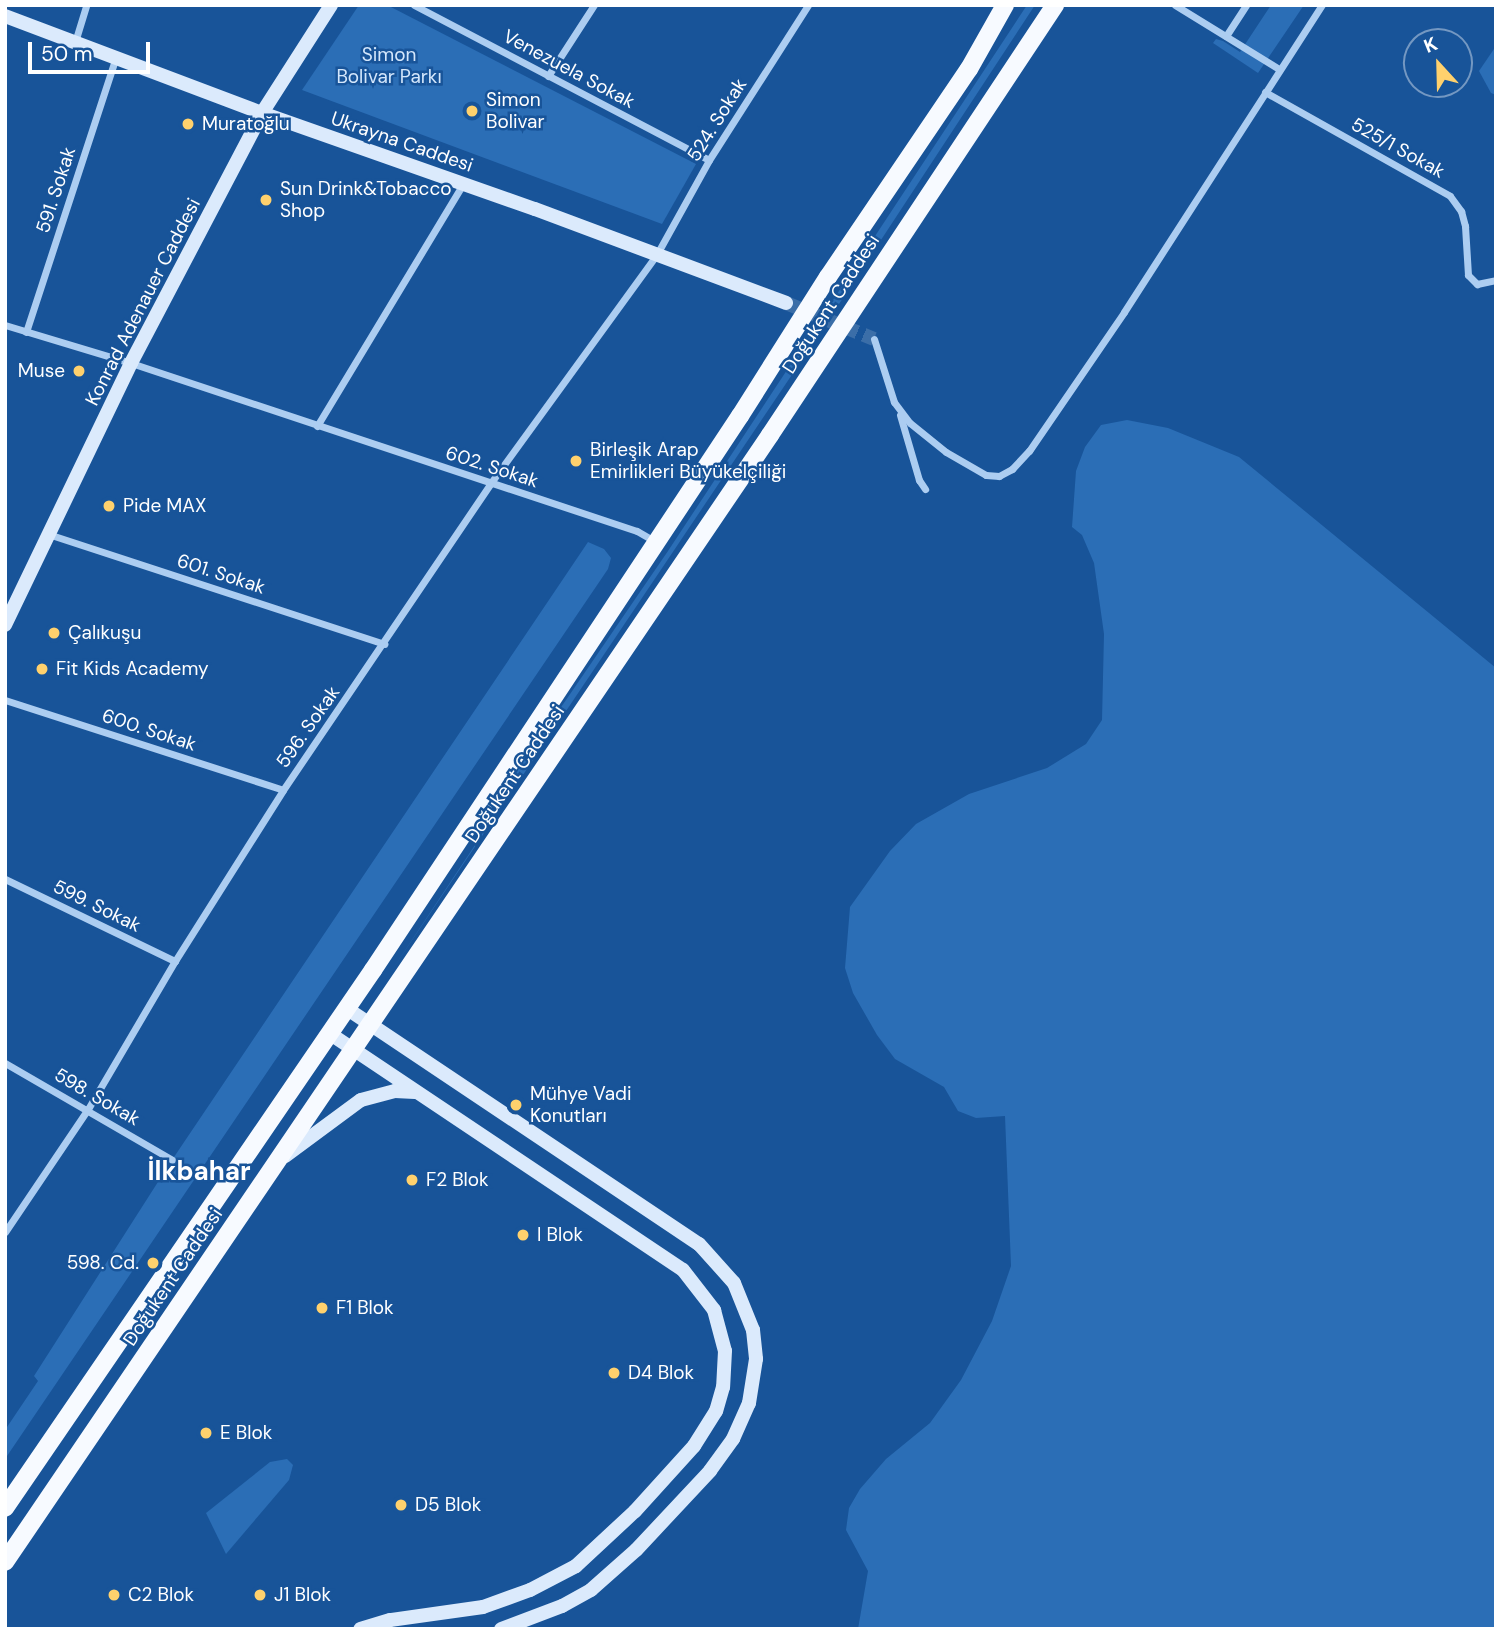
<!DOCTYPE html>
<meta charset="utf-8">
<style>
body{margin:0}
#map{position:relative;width:1501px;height:1634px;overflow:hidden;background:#185499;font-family:"DM Sans",sans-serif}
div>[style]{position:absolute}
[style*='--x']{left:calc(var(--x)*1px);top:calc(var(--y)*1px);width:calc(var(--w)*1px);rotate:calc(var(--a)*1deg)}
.green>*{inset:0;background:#2b6eb6}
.secondary-tunnel>*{height:14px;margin-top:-7px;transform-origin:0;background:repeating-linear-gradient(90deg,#3b6ea8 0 14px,transparent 0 21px)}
.street>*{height:7px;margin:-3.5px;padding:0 3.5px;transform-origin:3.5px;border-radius:3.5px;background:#accdf1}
.secondary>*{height:14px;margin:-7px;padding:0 7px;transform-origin:7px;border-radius:7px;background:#dbeafc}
.primary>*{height:18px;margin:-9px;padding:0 9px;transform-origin:9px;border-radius:9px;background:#f7faff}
.dots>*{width:19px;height:19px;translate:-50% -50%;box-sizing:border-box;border:4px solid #185499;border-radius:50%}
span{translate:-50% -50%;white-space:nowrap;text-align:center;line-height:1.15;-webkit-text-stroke:5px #185499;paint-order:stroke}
.park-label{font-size:19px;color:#d4e7fc}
.street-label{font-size:19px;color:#fff}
.poi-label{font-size:19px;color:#fff}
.left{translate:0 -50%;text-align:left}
.right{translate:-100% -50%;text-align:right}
.district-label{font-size:26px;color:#fff;font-weight:700}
.frame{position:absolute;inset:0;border:7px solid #fff;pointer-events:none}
.north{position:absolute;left:1403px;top:28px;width:70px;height:70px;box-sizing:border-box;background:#185499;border:2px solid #7498c2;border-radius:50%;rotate:338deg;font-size:19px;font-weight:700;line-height:28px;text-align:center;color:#fff}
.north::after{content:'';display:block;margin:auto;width:24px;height:32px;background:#ffd16d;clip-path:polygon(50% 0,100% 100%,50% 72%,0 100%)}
.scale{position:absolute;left:28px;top:42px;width:122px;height:32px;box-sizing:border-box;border:4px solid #fff;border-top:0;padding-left:9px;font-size:21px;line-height:24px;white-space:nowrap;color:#fff;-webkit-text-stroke:5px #185499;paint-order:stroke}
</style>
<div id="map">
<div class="green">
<i style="clip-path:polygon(359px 5px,387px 5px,696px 164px,662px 224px,302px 90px)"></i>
<i style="clip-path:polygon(1027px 5px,1035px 5px,822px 330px,390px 973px,477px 842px,503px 792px,668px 551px)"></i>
<i style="clip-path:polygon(1271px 5px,1304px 5px,1258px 73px,1213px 43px,1216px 39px,1223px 41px,1240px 52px)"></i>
<i style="clip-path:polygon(1496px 46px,1496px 95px,1491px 93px,1479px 71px)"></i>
<i style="clip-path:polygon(1127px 420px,1168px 428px,1239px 457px,1496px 668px,1496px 1629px,858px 1629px,868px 1571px,846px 1530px,849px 1508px,860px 1489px,886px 1459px,930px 1423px,961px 1380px,992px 1321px,1011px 1266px,1005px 1116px,976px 1118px,958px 1111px,944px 1087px,895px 1059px,877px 1035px,853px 993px,845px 968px,850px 907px,890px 851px,916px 824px,969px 794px,1047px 768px,1086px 744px,1102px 720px,1104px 634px,1094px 563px,1082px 535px,1072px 527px,1076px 471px,1085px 447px,1101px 425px)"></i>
<i style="clip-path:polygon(588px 542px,604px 549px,611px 558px,608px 569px,5px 1459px,5px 1430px,38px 1381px,34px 1376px,172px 1160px)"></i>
<i style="clip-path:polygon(287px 1459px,293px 1465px,289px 1480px,226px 1554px,206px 1513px,270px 1462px)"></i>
</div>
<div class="secondary-tunnel">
<i style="--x:786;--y:303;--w:95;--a:22.2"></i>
</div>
<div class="street">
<i style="--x:414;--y:5;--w:333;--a:27.7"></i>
<i style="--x:1175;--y:5;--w:122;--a:31.6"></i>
<i style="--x:1226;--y:36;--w:37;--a:-57"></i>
<i style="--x:75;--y:42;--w:39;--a:-73"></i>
<i style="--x:548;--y:76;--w:85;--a:-57.1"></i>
<i style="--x:1265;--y:92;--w:212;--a:29.3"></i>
<i style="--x:1450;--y:196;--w:19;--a:54"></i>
<i style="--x:1461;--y:211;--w:16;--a:75"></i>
<i style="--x:1465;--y:226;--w:49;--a:86.5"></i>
<i style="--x:1468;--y:275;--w:13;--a:45"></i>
<i style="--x:1477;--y:284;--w:19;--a:-12"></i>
<i style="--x:5;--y:325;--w:132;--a:16.8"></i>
<i style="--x:131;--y:363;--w:533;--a:18.37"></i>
<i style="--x:637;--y:531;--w:22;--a:30"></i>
<i style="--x:26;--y:332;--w:289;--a:-71.9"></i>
<i style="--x:874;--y:339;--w:66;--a:72.4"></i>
<i style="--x:894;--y:402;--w:26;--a:53"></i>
<i style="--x:910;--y:423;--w:46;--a:38.9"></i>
<i style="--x:946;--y:452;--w:46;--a:29.9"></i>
<i style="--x:986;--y:475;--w:13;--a:4"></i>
<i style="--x:999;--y:476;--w:15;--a:-28"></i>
<i style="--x:1012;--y:469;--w:25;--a:-47"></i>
<i style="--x:1029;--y:451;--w:168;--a:-55.6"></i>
<i style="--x:1124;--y:312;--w:365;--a:-57.2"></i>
<i style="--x:900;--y:415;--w:68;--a:73.7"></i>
<i style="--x:919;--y:480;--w:11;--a:56"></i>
<i style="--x:317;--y:426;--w:283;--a:-58.9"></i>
<i style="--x:48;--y:534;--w:354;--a:18.1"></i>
<i style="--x:5;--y:700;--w:292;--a:17.9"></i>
<i style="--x:5;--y:879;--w:189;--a:25.8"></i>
<i style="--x:5;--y:1063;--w:193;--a:30.1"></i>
<i style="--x:5;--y:1232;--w:148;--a:-56"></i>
<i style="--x:88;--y:1109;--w:172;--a:-59.6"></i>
<i style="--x:175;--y:961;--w:202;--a:-57.7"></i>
<i style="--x:283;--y:790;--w:369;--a:-55.9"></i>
<i style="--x:490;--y:484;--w:284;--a:-54"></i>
<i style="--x:657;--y:254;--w:107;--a:-61"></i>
<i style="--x:709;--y:160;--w:184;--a:-57.4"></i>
</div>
<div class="secondary">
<i style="--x:5;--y:16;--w:275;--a:20.7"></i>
<i style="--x:262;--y:113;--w:289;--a:19.4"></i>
<i style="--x:535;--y:209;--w:268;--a:20.5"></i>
<i style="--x:5;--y:625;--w:291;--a:-64.3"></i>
<i style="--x:131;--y:363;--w:282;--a:-62.3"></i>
<i style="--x:262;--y:113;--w:128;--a:-57.4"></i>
<i style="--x:346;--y:1008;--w:425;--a:33.8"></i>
<i style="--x:699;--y:1244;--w:52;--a:48.1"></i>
<i style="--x:734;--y:1283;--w:51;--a:68"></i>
<i style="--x:753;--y:1330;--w:29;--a:84"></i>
<i style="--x:756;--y:1359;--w:45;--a:99"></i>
<i style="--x:749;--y:1403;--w:39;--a:114"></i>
<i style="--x:733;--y:1439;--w:39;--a:126"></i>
<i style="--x:710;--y:1471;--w:108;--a:133.1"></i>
<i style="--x:636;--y:1550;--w:60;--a:138.4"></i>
<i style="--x:591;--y:1590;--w:33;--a:151"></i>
<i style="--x:562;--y:1606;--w:65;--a:159.3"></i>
<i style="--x:329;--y:1033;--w:426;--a:33.8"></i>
<i style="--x:683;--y:1270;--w:51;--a:52.2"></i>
<i style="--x:714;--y:1310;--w:42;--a:75"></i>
<i style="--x:725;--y:1351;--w:36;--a:93"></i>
<i style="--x:723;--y:1387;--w:25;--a:106"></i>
<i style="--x:716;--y:1411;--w:41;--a:122.2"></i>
<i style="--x:694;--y:1446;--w:88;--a:132.2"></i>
<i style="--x:635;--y:1511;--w:81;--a:137"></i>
<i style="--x:576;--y:1566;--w:52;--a:152.4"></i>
<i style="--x:530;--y:1590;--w:50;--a:160.1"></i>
<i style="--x:483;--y:1607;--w:94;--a:172"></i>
<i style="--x:390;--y:1620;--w:31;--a:163"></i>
<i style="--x:285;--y:1156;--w:94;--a:-36.4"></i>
<i style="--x:361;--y:1100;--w:35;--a:-15"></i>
<i style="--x:395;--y:1091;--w:20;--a:3"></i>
</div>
<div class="primary">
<i style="--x:5;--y:1508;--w:652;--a:-55.63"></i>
<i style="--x:373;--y:970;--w:665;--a:-56.48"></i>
<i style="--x:740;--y:416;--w:165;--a:-57.7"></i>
<i style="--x:828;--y:277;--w:251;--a:-55.9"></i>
<i style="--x:969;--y:69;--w:73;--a:-60.6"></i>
<i style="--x:5;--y:1562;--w:1362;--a:-55.83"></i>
<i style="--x:770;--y:435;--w:516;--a:-56.46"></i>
</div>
<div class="dots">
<i style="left:472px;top:111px;background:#ffd16d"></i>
<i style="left:188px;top:124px;background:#ffd16d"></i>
<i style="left:266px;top:200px;background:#ffd16d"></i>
<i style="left:79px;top:371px;background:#ffd16d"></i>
<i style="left:576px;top:461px;background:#ffd16d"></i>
<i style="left:109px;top:506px;background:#ffd16d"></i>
<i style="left:54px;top:633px;background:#ffd16d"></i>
<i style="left:42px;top:669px;background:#ffd16d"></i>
<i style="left:516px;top:1105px;background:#ffd16d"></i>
<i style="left:412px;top:1180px;background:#ffd16d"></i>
<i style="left:523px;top:1235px;background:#ffd16d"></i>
<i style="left:153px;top:1263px;background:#ffd16d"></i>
<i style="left:322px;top:1308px;background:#ffd16d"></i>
<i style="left:614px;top:1373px;background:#ffd16d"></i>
<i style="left:206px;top:1433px;background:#ffd16d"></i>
<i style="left:401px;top:1505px;background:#ffd16d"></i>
<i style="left:114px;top:1595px;background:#ffd16d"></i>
<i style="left:260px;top:1595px;background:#ffd16d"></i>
</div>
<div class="park-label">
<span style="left:389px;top:66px">Simon<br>Bolivar Parkı</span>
</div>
<div class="street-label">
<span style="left:569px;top:69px;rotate:28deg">Venezuela Sokak</span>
<span style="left:717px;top:120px;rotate:-58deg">524. Sokak</span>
<span style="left:402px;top:142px;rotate:19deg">Ukrayna Caddesi</span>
<span style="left:1398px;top:148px;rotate:29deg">525/1 Sokak</span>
<span style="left:56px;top:190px;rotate:-72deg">591. Sokak</span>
<span style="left:143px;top:302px;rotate:-63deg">Konrad Adenauer Caddesi</span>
<span style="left:831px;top:304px;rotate:-57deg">Doğukent Caddesi</span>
<span style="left:492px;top:467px;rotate:18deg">602. Sokak</span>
<span style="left:221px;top:574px;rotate:18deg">601. Sokak</span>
<span style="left:308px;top:727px;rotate:-55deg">596. Sokak</span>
<span style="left:149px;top:730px;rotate:18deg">600. Sokak</span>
<span style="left:515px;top:774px;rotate:-56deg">Doğukent Caddesi</span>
<span style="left:97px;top:906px;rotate:26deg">599. Sokak</span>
<span style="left:97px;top:1097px;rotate:30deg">598. Sokak</span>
<span style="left:173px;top:1277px;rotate:-56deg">Doğukent Caddesi</span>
</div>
<div class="poi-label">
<span class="left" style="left:486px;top:111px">Simon<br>Bolivar</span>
<span class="left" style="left:202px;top:124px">Muratoğlu</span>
<span class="left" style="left:280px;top:200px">Sun Drink&amp;Tobacco<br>Shop</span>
<span class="right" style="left:65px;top:371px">Muse</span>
<span class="left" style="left:590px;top:461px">Birleşik Arap<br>Emirlikleri Büyükelçiliği</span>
<span class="left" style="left:123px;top:506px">Pide MAX</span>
<span class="left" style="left:68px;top:633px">Çalıkuşu</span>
<span class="left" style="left:56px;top:669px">Fit Kids Academy</span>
<span class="left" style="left:530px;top:1105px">Mühye Vadi<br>Konutları</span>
<span class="left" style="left:426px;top:1180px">F2 Blok</span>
<span class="left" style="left:537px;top:1235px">I Blok</span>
<span class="right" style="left:139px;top:1263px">598. Cd.</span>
<span class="left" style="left:336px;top:1308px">F1 Blok</span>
<span class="left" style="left:628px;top:1373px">D4 Blok</span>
<span class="left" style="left:220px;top:1433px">E Blok</span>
<span class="left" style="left:415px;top:1505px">D5 Blok</span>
<span class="left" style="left:128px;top:1595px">C2 Blok</span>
<span class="left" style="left:274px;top:1595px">J1 Blok</span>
</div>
<div class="district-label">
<span style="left:199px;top:1172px">İlkbahar</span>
</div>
<div class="frame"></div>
<div class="north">K</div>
<div class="scale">50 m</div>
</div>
